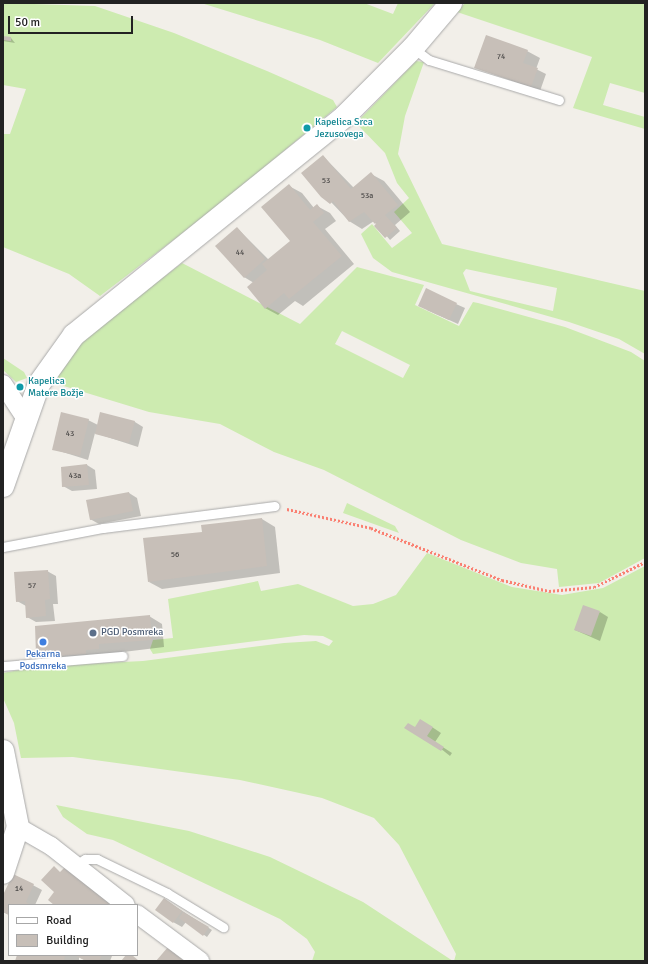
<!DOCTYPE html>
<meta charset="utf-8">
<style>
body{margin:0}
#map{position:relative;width:648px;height:964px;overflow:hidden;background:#f2efe9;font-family:Signika,sans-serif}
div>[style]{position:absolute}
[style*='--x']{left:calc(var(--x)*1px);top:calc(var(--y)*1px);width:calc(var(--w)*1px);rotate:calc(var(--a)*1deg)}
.grass>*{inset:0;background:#cdebb0}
.shadow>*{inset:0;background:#0003}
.building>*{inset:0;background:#c7bfb8}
.path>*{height:2.5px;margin-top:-1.25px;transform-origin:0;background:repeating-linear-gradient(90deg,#fa8072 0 2px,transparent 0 4px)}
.roads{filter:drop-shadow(0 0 1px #a9a9a9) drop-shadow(0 0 1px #a9a9a9)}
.service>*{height:9px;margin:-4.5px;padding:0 4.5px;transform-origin:4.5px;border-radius:4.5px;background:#fff}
.minor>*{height:18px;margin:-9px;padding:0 9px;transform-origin:9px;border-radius:9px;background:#fff}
.tertiary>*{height:22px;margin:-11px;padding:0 11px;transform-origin:11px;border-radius:11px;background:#fff}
.dots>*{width:11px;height:11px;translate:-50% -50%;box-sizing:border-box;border:2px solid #fff;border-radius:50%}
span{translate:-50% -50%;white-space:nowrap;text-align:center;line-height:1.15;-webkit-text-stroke:3px #fff;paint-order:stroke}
.number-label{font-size:8px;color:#4b4948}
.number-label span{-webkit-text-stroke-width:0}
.culture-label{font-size:10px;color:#0d838f}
.left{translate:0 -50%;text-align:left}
.service-label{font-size:10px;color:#4e5e75}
.shop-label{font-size:10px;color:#366cbe}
.frame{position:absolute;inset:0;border:4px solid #222;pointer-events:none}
.legend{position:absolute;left:8px;top:904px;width:130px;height:52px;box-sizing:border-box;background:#fff;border:1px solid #a7a7a7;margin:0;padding:5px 7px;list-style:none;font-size:12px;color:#222}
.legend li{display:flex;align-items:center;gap:8px;height:20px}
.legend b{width:20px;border:1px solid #a7a7a7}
.scale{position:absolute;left:8px;top:16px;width:125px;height:18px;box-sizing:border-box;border:2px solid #222;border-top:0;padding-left:5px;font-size:12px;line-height:14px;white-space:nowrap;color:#222;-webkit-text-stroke:3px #fff;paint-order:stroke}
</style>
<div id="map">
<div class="grass">
<i style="clip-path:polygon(3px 3px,95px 6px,174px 33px,267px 71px,333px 100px,337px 107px,214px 209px,100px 296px,69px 274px,3px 247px,3px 134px,10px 134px,26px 89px,3px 85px)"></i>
<i style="clip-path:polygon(201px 3px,364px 3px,393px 14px,398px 3px,435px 3px,378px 63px,320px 40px)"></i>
<i style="clip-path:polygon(465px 3px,645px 3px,645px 93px,610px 83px,603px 105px,645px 117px,645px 129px,573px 108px,592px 57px,457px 12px)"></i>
<i style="clip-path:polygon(evenodd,416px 61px,424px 62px,405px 116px,398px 154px,442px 244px,645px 291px,645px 354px,619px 339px,569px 322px,392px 272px,373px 258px,361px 234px,372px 224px,392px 248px,412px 233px,394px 212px,409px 198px,397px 183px,385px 153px,356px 123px,416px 61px,466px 269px,557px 288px,553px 311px,470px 291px,463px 273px,466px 269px)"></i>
<i style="clip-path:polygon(evenodd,182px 263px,300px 324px,357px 267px,424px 285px,415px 305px,459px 326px,473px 302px,478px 303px,565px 327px,631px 352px,645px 361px,645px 558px,599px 583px,559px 587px,557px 569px,521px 563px,461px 540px,324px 470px,274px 452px,220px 424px,149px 412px,54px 383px,58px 371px,83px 339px,182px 263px,342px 331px,410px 365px,403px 378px,335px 344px,342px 331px)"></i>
<i style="clip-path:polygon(3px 358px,24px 372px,27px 378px,16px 382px,3px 370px)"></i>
<i style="clip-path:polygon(347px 503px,395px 526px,399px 533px,343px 513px)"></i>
<i style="clip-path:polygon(427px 553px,512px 587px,562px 595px,603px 588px,645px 566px,645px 961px,454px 961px,456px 954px,399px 845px,374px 818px,322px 798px,240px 780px,73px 757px,21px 758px,14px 723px,3px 698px,3px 673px,41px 666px,143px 661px,284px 643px,316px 641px,329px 646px,333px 641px,323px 636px,304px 635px,153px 654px,150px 649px,153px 640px,173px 638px,168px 599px,258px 581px,261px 591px,298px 584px,353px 606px,373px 604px,396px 595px)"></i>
<i style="clip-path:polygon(56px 805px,189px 831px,270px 857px,363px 902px,453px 961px,312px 961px,315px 952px,307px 939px,280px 919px,113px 840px,87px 834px,63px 817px)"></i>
</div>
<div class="shadow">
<i style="clip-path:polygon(3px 37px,11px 38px,15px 43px,3px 41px)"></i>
<i style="clip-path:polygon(527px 51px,540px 58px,536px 69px,546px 74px,540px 91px,475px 67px)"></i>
<i style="clip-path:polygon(307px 126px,311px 128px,314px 130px,308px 130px)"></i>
<i style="clip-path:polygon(323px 156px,354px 188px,371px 174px,384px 181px,410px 212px,395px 225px,400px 231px,390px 240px,374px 221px,362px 229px,349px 221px,331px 202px)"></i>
<i style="clip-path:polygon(289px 186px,302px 193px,314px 208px,317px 206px,330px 213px,336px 221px,325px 229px,354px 264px,303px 306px,295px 301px,278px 315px,265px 308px,254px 283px,244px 277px,237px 228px,269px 260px,291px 241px)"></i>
<i style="clip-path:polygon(456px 304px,465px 308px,458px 324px,427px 310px)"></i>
<i style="clip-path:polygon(23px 386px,27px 388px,26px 392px,18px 389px)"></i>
<i style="clip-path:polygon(88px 420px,98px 425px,135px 422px,143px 427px,138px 447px,95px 433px,88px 460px,53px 449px)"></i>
<i style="clip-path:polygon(87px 465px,95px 470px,97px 489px,72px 491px,63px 486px)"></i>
<i style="clip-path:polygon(129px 493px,137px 498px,141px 516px,99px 524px,90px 519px)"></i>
<i style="clip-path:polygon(262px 519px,275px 527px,280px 573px,162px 589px,149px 582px,203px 533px)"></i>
<i style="clip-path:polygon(47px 571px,56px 576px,58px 604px,53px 604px,55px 621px,36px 622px,27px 617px,26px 606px,17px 601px)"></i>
<i style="clip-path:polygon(600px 612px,608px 617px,600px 641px,575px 630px)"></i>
<i style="clip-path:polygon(149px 616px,162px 624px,164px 647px,50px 661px,37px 653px)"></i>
<i style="clip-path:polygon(429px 725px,441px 733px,435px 742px,452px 753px,450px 756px,415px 728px)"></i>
<i style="clip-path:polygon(14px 875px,42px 890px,35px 905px,9px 905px,9px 915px,3px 912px,3px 897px)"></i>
<i style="clip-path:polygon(164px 899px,212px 930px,207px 937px,186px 922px,182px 927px,173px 922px)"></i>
<i style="clip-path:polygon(18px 955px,110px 955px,112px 956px,110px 961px,86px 961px,79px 957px,79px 961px,16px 961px)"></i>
</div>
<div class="building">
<i style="clip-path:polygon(486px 35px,528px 50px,523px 63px,538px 68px,531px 87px,474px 68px)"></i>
<i style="clip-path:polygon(3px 36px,11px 37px,11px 41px,3px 40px)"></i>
<i style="clip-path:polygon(323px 155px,351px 189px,371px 172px,398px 205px,385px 215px,397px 228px,385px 238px,374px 226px,382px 217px,375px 224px,364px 212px,349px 222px,333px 201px,330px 204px,321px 197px,301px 173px)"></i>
<i style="clip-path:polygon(289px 184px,310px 210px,317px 204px,324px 213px,313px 222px,342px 256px,289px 299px,284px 293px,265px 309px,247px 287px,267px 270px,262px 264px,290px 241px,261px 207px)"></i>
<i style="clip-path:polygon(237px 227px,265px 259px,244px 278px,215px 246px)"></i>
<i style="clip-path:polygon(426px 288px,457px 303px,449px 320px,418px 306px)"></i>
<i style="clip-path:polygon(18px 383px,24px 385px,22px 391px,17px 390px)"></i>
<i style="clip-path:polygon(61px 412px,89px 419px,80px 456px,52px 450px)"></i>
<i style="clip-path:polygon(100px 412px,135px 421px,129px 443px,95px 434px)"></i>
<i style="clip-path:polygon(87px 464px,89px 485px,62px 487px,61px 467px)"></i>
<i style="clip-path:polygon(129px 492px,133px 511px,90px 520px,86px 500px)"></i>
<i style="clip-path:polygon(262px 518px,267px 566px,148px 582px,143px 538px,202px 532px,201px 525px)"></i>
<i style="clip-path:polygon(48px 570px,50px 599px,45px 600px,46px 616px,26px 618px,25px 601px,16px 602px,14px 572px)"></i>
<i style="clip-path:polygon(583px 605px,600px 611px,591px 636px,574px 630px)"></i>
<i style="clip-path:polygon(150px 615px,152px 640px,99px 644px,99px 649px,86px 650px,86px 654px,46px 657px,45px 653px,36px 654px,35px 626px)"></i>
<i style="clip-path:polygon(420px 719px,433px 727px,427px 736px,444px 747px,441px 751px,404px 728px,408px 723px,415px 727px)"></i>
<i style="clip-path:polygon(67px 865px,112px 905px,54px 905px,48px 900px,54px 892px,41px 880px,54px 866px,60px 872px)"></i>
<i style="clip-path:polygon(13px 874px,34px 884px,26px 902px,31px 905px,9px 905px,9px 915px,3px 912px,3px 895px)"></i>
<i style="clip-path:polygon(164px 898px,182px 911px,173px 923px,155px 910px)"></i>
<i style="clip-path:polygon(183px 912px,209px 927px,203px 936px,179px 918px)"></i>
<i style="clip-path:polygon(168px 947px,184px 961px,156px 961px)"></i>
<i style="clip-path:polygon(17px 955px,65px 955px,64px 961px,15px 961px)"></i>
<i style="clip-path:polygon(74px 955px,102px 955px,99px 961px,86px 961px)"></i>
<i style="clip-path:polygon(126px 955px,132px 955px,139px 961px,121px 961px)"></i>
</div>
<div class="path">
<i style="--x:287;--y:509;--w:86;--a:12.7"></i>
<i style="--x:371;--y:528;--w:141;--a:21.7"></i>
<i style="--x:502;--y:580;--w:48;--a:13.2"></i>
<i style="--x:549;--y:591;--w:45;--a:-5.1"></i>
<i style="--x:594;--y:587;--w:57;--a:-26.1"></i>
</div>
<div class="roads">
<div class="service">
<i style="--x:413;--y:48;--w:20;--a:37"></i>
<i style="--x:429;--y:60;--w:136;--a:17.1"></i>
<i style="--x:3;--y:547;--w:102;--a:-10.8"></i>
<i style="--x:103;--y:528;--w:173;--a:-7.3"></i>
<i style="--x:3;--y:666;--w:120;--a:-4.8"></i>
<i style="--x:75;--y:865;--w:12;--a:-31"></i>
<i style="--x:85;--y:859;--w:12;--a:0"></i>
<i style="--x:97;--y:859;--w:78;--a:25.9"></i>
<i style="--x:167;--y:893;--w:66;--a:31.3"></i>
</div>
<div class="minor">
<i style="--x:3;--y:384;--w:42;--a:56.7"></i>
<i style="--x:18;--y:827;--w:38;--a:30"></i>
<i style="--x:51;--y:846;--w:95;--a:38.2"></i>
<i style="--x:137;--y:914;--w:79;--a:36.7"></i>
</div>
<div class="tertiary">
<i style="--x:3;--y:486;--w:108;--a:-70.6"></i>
<i style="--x:39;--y:384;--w:60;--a:-54.5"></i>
<i style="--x:74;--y:335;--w:348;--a:-38.9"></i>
<i style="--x:345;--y:116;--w:96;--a:-45"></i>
<i style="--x:413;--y:48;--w:59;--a:-49.8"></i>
<i style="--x:3;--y:751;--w:77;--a:78.8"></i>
<i style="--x:18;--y:827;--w:48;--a:108.1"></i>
</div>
</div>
<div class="dots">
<i style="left:307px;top:128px;background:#0f9aa8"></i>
<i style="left:20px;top:387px;background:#0f9aa8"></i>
<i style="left:93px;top:633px;background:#5c6f8a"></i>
<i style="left:43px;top:642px;background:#3f7fe0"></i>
</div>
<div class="number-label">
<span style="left:501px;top:57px">74</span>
<span style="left:326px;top:181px">53</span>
<span style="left:367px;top:196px">53a</span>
<span style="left:240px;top:253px">44</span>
<span style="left:70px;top:434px">43</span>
<span style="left:75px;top:476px">43a</span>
<span style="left:175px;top:555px">56</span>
<span style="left:32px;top:586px">57</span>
<span style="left:19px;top:889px">14</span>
</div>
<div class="culture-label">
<span class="left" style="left:315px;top:128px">Kapelica Srca<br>Jezusovega</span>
<span class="left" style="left:28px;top:387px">Kapelica<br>Matere Božje</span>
</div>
<div class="service-label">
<span class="left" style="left:101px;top:633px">PGD Posmreka</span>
</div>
<div class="shop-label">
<span style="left:43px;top:660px">Pekarna<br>Podsmreka</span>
</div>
<div class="frame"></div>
<ul class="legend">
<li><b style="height:5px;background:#fff"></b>Road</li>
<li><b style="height:11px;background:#c7bfb8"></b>Building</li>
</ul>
<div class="scale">50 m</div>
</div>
